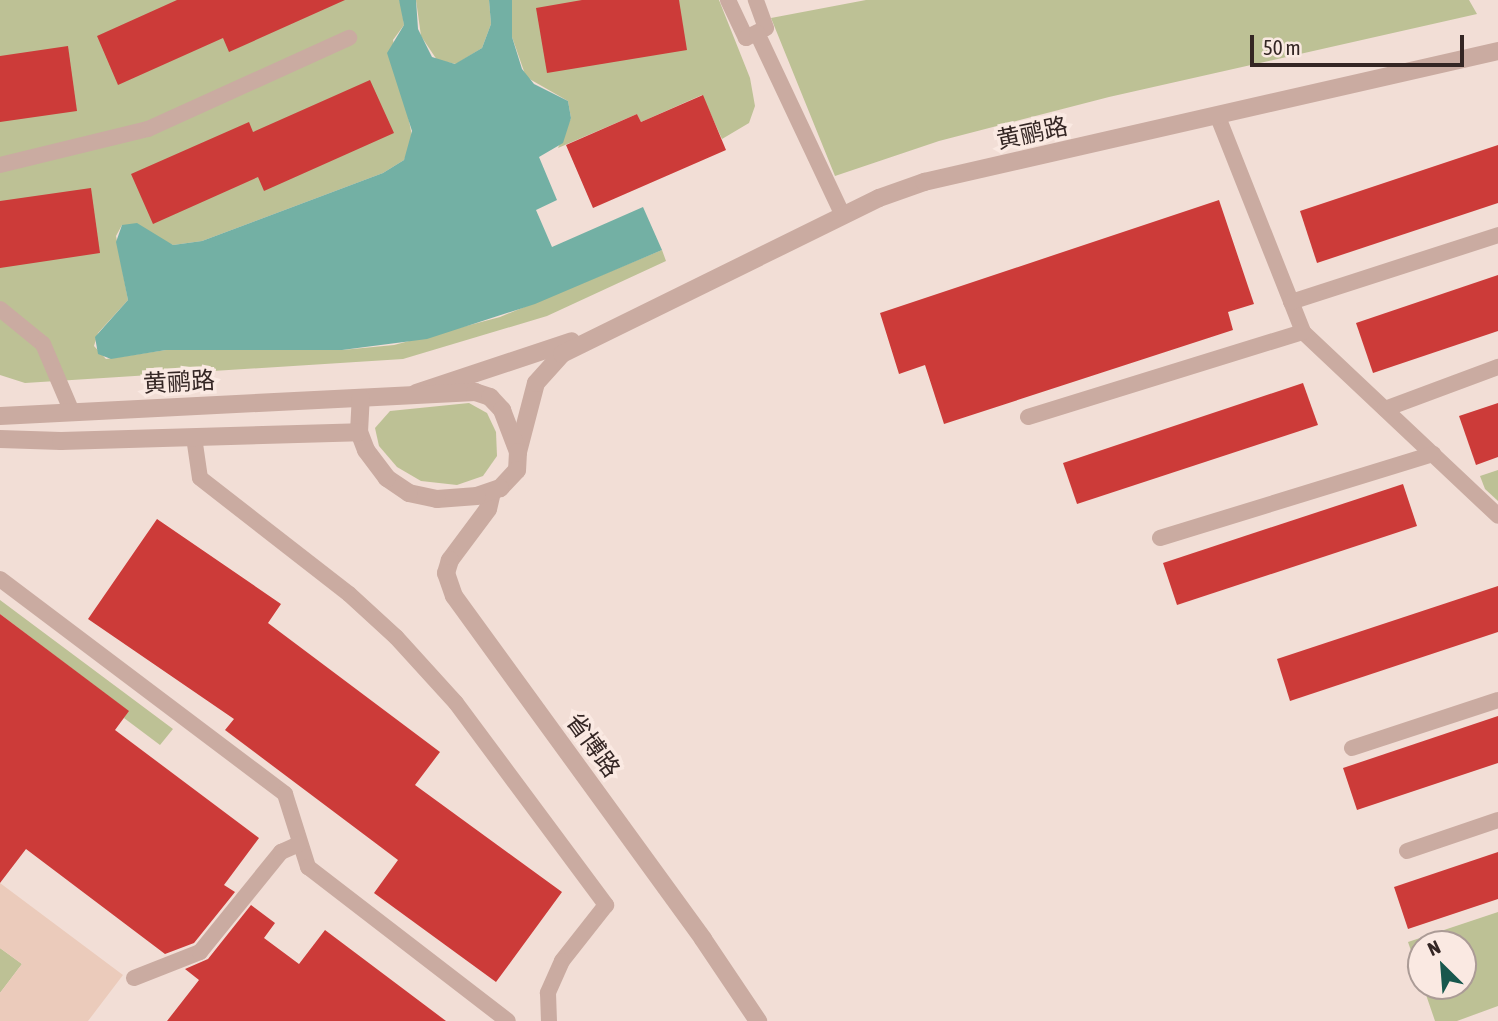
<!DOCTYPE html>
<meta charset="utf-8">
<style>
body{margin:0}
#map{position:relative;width:1498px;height:1021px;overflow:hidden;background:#f2ded6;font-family:"Asap Condensed","Noto Sans SC",sans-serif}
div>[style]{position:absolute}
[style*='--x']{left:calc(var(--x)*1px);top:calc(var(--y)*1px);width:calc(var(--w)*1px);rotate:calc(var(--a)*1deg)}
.green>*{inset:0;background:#bdc195}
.plaza>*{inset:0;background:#ebcbbb}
.water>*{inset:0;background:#73b0a4}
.building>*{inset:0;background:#cc3b39}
.service>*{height:16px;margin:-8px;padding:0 8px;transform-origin:8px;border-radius:8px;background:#caaba1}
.minor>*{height:18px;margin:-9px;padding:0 9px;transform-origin:9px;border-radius:9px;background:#caaba1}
.tertiary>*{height:18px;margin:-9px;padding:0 9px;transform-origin:9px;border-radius:9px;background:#caaba1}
span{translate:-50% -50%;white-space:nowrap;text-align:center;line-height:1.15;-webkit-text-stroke:7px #fae9e2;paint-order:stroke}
.street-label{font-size:24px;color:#342624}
.north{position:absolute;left:1407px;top:930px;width:70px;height:70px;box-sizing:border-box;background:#fae9e2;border:2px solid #ab9b96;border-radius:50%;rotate:335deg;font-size:19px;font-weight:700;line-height:28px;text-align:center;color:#342624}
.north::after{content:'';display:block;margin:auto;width:24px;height:32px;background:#18574d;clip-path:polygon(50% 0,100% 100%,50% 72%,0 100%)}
.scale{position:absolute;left:1250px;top:35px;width:214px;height:32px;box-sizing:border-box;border:4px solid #342624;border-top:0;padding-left:9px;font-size:21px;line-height:24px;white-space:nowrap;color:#342624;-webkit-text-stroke:5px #fae9e2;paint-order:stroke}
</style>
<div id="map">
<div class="green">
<i style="clip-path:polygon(0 0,399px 0,401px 4px,404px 25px,393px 40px,413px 141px,404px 160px,383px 173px,202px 241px,173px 245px,122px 225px,116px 236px,128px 300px,98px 333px,94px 346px,106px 359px,166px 350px,342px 350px,394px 345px,500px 317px,662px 250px,666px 261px,547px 316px,403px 359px,25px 383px,0 375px)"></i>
<i style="clip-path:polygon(416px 0,489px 0,491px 24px,482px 48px,456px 64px,437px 60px,421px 36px)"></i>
<i style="clip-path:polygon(512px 0,719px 0,750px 78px,755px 106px,749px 123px,722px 139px,702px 95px,641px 122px,637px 114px,558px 148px,571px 118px,568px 101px,526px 77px,512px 37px)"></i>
<i style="clip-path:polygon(866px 0,1469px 0,1477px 14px,1109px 97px,939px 141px,835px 176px,771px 18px)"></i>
<i style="clip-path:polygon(469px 403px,487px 413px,496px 432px,497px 456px,483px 476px,457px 485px,421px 481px,397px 467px,379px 446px,375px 428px,390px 411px)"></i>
<i style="clip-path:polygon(1498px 470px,1498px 501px,1485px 489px,1480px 476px)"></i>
<i style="clip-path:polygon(0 600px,173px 729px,160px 745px,124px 718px,128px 711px,0 614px)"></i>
<i style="clip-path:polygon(1498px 912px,1498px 1006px,1457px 1021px,1435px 1021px,1423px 986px,1463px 986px,1463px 944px,1421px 944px,1421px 980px,1408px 942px)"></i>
<i style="clip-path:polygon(0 948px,22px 964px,0 993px)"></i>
</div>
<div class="plaza">
<i style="clip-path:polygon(0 883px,123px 975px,88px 1021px,0 1021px,0 993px,22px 964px,0 948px)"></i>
</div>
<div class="water">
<i style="clip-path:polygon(399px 0,416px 0,418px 29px,432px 57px,455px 64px,482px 48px,491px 24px,489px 0,512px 0,512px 37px,522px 69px,534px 84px,568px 101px,571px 118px,563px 143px,539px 157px,557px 200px,536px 210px,552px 247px,643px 207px,662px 250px,535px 304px,427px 339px,342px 350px,166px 350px,111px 359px,98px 354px,95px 337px,128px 300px,116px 242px,122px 225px,137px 223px,173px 245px,202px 241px,383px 173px,404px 160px,412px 131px,387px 53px,404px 25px)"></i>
</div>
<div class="building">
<i style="clip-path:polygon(177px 0,345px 0,229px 52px,223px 38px,118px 85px,97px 36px)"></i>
<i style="clip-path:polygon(582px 0,679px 0,687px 50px,547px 73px,536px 8px)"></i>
<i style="clip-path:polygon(68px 46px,77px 111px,0 122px,0 56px)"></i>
<i style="clip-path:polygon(370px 80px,394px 133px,264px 191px,258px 177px,153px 224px,131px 174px,249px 122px,253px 132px)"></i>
<i style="clip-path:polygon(703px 95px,726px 150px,593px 208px,566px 145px,637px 114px,641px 122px)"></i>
<i style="clip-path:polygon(1498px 145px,1498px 203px,1317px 263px,1300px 211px)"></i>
<i style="clip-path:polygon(91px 188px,100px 253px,0 268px,0 201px)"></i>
<i style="clip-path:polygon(1219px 200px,1254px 304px,1228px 312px,1233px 330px,944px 424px,925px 365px,899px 374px,880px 313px)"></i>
<i style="clip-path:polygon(1498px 275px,1498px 331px,1373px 373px,1356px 323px)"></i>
<i style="clip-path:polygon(1303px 383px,1318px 425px,1077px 504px,1063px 463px)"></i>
<i style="clip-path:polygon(1498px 403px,1498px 457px,1476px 465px,1459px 416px)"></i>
<i style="clip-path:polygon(1403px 484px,1417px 526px,1177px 605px,1163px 563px)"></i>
<i style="clip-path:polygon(157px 519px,281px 604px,268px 623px,440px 752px,415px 785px,562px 892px,496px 982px,374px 893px,398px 860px,225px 730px,234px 719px,88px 619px)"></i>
<i style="clip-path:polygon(1498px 586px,1498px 632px,1290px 701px,1277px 659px)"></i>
<i style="clip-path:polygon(0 614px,129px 711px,115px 730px,259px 838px,224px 885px,235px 892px,194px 943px,165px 954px,26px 849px,0 883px)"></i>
<i style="clip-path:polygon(1498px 716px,1498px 763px,1357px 810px,1343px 768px)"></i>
<i style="clip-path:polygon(1498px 852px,1498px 899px,1408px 929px,1394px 887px)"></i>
<i style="clip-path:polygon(251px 905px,275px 923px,264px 938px,299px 964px,325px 930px,446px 1021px,167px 1021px,199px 980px,185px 969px,208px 959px)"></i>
</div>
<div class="service">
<i style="--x:728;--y:0;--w:42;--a:64.7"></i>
<i style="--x:746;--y:38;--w:22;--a:-27"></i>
<i style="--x:766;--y:28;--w:30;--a:-110"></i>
<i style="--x:757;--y:33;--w:200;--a:64.8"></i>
<i style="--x:1218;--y:117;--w:231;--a:68.4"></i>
<i style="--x:1303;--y:332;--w:268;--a:43.3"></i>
<i style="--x:0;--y:165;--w:152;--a:-13.7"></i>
<i style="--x:148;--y:129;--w:221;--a:-24.4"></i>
<i style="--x:1291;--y:302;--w:218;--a:-17.9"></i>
<i style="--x:0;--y:309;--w:55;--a:39.1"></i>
<i style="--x:43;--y:344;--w:74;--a:66.9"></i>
<i style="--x:1385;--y:409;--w:121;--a:-20.4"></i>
<i style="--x:1028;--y:417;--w:288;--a:-17.2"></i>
<i style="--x:194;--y:437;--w:41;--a:81.7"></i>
<i style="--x:200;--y:478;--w:189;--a:37.9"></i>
<i style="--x:349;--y:594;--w:64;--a:42.5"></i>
<i style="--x:396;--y:637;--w:89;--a:47.7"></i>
<i style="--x:456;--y:703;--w:252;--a:53.4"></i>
<i style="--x:606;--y:905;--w:71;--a:128.2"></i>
<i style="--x:562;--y:961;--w:35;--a:114"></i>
<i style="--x:548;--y:993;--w:28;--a:88"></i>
<i style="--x:1160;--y:538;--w:286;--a:-17.1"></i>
<i style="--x:0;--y:579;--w:357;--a:37"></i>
<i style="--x:285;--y:794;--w:77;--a:72.5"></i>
<i style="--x:308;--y:867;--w:252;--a:37.6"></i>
<i style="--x:1352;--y:748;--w:154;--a:-18.2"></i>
<i style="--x:1407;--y:851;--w:96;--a:-18.8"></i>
<i style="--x:134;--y:978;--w:71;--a:-21.5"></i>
<i style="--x:200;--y:952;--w:129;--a:-51"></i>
<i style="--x:281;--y:852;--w:20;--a:-24"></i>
</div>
<div class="minor">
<i style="--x:416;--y:393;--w:164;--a:-18.4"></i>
<i style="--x:518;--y:452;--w:71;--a:-75.4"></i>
<i style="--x:536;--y:383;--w:39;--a:-48"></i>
<i style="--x:562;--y:354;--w:353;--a:-26.2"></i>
<i style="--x:879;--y:198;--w:48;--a:-19.6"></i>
<i style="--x:924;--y:182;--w:589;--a:-12.86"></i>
<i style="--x:492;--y:492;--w:17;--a:103"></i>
<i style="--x:488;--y:509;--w:64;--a:126.7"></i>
<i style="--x:450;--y:560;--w:14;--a:107"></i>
<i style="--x:446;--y:573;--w:24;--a:71"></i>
<i style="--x:454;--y:596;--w:424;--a:54"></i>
<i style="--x:703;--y:939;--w:99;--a:56.1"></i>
</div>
<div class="tertiary">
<i style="--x:0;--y:416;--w:476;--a:-2.9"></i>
<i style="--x:475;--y:392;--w:16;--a:18"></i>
<i style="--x:490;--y:397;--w:18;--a:47"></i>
<i style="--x:502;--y:410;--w:45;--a:69.1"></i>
<i style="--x:518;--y:452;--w:18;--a:93"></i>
<i style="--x:517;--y:470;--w:25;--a:133"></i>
<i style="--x:500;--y:488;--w:24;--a:161"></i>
<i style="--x:477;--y:496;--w:40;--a:175.7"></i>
<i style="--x:437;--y:499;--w:29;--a:-168"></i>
<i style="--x:409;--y:493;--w:27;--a:-146"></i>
<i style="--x:387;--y:478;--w:35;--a:-127"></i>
<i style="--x:366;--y:450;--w:19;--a:-111"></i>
<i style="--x:359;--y:432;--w:34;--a:-87"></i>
<i style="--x:0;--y:439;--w:61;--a:1.9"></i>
<i style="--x:61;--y:441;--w:298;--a:-1.7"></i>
</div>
<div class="street-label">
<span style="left:1032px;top:133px;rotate:-12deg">黄鹂路</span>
<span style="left:179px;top:382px;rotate:-3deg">黄鹂路</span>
<span style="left:593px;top:745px;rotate:54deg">省博路</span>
</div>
<div class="north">N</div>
<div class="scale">50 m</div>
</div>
